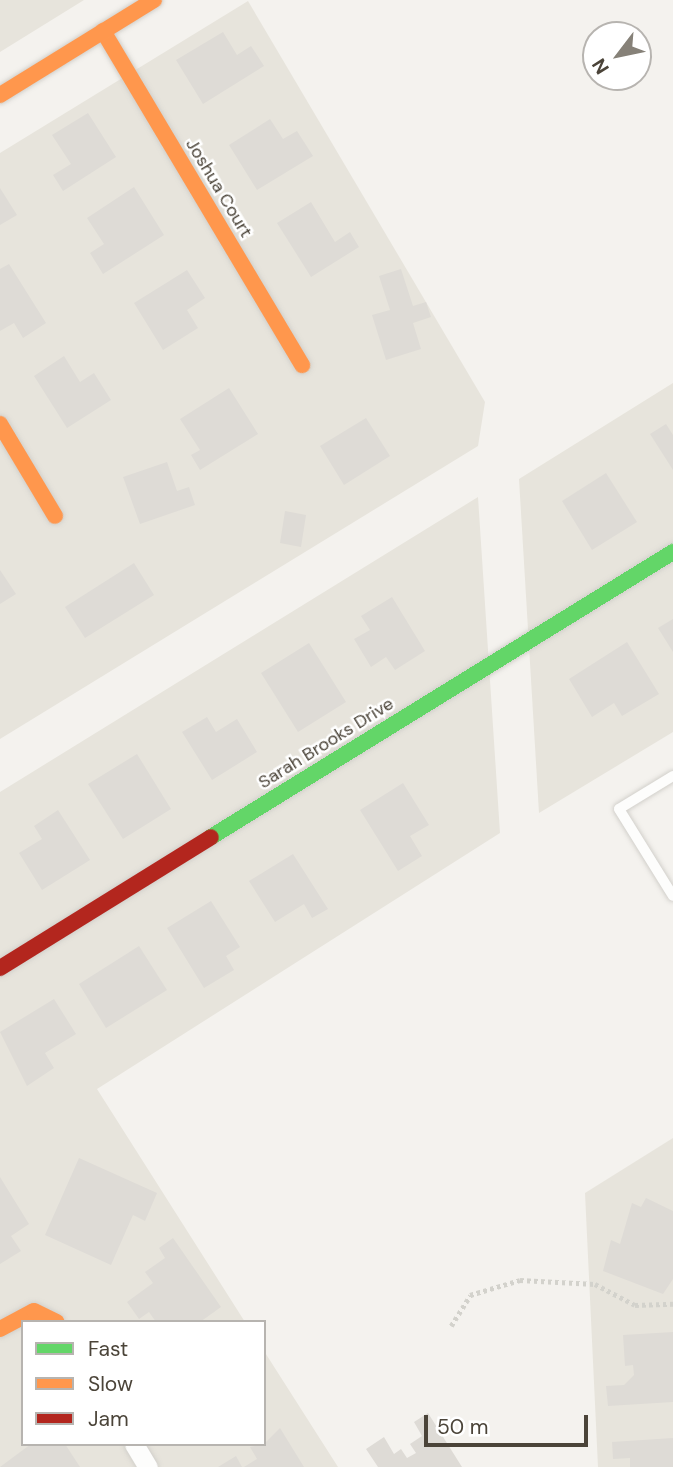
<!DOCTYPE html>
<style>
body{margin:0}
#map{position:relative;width:673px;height:1467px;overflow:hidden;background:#f4f2ee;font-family:"DM Sans",sans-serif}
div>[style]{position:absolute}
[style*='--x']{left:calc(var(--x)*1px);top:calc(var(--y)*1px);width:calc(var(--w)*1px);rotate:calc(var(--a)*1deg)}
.residential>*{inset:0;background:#e7e4dc}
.building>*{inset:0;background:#dedbd6}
.path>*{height:4.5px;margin-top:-2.25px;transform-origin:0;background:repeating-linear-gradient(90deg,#d3d2cc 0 3.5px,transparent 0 7px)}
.roads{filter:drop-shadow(0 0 2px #d2d0cb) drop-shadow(0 0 2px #d2d0cb)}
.lane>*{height:10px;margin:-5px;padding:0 5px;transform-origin:5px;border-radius:5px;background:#fdfdfc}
.street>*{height:19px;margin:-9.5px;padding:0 9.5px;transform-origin:9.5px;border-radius:9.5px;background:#fdfdfc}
.fast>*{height:16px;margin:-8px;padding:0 8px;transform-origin:8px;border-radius:8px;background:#63d668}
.slow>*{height:16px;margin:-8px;padding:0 8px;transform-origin:8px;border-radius:8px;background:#ff974d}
.jam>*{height:16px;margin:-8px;padding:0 8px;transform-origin:8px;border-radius:8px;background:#b3261e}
span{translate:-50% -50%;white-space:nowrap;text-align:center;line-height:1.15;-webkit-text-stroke:5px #fff;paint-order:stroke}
.street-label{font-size:18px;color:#4b4439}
.legend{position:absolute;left:21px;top:1320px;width:245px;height:126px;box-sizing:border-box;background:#fff;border:2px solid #b7b4b0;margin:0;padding:9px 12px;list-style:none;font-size:21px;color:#4b4439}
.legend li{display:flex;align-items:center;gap:14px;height:35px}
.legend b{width:35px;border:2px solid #b7b4b0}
.north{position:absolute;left:582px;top:21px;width:70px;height:70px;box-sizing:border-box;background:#fff;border:2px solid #b7b4b0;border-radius:50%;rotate:238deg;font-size:19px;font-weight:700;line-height:28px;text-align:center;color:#4b4439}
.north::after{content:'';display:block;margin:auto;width:24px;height:32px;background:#868178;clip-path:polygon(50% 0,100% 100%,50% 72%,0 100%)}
.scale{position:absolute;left:424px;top:1415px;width:164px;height:32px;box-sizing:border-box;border:4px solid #4b4439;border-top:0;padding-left:9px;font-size:21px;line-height:24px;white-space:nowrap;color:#4b4439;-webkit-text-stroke:5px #fff;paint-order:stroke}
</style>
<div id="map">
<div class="residential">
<i style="clip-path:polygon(0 0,84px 0,0 52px)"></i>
<i style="clip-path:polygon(248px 1px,485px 402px,478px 446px,0 739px,0 153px)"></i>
<i style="clip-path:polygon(673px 383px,673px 732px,539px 813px,519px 479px)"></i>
<i style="clip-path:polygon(478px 497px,500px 833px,97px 1089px,245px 1322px,23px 1322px,23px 1444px,264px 1444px,264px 1351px,338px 1467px,0 1467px,0 792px)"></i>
<i style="clip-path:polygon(673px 1138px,673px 1467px,598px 1467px,585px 1193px)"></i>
</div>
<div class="building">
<i style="clip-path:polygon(223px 32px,237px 55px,251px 46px,264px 66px,203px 104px,176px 60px)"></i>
<i style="clip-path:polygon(88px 113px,116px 157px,63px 191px,53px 175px,71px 164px,52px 135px)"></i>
<i style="clip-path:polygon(270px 119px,283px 139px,297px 131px,313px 156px,257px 190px,229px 145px)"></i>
<i style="clip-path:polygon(134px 187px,164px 235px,103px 274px,90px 253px,104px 244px,87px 218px)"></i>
<i style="clip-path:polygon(0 188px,17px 215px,0 225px)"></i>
<i style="clip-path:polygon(311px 202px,335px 242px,350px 232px,359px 247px,311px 277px,277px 223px)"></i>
<i style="clip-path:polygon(9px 264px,46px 323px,23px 338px,14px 323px,0 331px,0 269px)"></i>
<i style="clip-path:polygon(401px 269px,413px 306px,426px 302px,431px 317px,413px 323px,421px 349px,386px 360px,372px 315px,390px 310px,379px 276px)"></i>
<i style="clip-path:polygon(187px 270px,205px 298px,187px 310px,198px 328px,163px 350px,134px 303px)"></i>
<i style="clip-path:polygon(64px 356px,80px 382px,94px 373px,111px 400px,67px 428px,34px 376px)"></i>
<i style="clip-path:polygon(229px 388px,258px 434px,200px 470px,191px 455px,200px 450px,180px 419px)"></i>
<i style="clip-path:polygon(366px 418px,390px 456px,344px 485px,320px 446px)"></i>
<i style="clip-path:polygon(666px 424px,673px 435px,673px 470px,650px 434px)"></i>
<i style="clip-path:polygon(167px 462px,177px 491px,189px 487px,195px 505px,140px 524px,123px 477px)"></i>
<i style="clip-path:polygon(606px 473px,637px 522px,592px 550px,562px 501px)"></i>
<i style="clip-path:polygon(285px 511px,306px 515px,301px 547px,280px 543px)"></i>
<i style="clip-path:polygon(134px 563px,154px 595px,85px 638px,65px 607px)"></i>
<i style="clip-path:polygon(0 570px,16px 594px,0 604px)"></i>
<i style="clip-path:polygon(392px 597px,425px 651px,395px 670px,386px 657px,371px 667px,354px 639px,370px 630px,361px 616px)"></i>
<i style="clip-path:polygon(673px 619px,673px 652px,658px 628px)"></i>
<i style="clip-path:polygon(627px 642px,659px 694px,622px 716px,614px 703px,592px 717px,569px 679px)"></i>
<i style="clip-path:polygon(309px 643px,346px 702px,298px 732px,261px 673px)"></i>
<i style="clip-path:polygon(207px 717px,216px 732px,237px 719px,257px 752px,212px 780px,182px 732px)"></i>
<i style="clip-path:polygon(137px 754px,171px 809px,123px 839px,88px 784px)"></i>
<i style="clip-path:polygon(403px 783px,429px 825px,410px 836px,422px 856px,398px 871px,360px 810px)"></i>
<i style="clip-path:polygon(58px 810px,90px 860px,42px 890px,19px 853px,42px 839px,34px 826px)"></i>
<i style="clip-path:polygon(293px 854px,328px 909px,312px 918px,304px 904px,275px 922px,249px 881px)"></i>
<i style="clip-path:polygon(211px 901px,240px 947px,226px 956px,234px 970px,204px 988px,167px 928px)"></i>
<i style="clip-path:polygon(139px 946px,167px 990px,106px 1028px,79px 984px)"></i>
<i style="clip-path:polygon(54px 999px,76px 1034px,45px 1053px,54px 1068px,27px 1086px,0 1032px)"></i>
<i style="clip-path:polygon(79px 1158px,157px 1193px,145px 1221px,133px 1215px,111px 1265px,45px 1235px)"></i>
<i style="clip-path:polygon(0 1177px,29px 1224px,11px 1236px,21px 1251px,0 1264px)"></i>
<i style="clip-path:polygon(646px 1198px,673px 1211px,673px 1279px,663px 1294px,603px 1271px,611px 1240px,620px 1244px,632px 1203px,641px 1207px)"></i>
<i style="clip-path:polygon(173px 1238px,221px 1307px,200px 1322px,156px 1322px,149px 1312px,139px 1319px,127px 1302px,153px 1283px,145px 1272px,165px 1258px,159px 1248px)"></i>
<i style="clip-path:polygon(673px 1332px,673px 1402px,608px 1406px,606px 1386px,624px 1385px,634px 1375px,633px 1365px,625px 1366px,623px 1335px)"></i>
<i style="clip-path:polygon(428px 1413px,462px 1467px,378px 1467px,366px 1449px,384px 1437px,394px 1454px,401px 1449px,407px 1458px,416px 1453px,410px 1444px,422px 1436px,414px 1422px)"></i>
<i style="clip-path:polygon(280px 1428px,304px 1467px,244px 1467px,257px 1459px,250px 1447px,264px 1444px)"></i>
<i style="clip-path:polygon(673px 1438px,673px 1467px,630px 1467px,630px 1458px,613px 1459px,612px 1442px)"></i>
<i style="clip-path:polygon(31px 1444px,65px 1444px,80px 1467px,0 1467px)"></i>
<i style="clip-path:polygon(236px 1456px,242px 1467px,218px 1467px)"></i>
</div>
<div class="path">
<i style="--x:451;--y:1326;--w:36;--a:-58"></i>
<i style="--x:470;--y:1295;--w:52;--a:-16.7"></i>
<i style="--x:520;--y:1280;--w:75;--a:3.1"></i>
<i style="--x:595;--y:1284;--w:45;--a:27.7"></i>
<i style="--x:635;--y:1305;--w:38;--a:-2"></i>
</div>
<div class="roads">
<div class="lane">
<i style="--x:673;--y:776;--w:63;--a:148.6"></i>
<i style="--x:619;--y:809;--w:102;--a:58.2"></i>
</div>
<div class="street">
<i style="--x:134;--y:1444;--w:27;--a:59"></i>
</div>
<div class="fast">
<i style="--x:211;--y:837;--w:543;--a:-31.67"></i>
</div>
<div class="slow">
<i style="--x:103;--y:31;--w:389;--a:59.2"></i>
<i style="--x:0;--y:95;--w:181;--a:-31.7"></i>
<i style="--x:0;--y:424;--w:107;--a:59.1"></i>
<i style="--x:0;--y:1329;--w:38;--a:-28"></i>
<i style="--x:34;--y:1311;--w:25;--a:26"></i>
</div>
<div class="jam">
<i style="--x:0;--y:968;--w:248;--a:-31.8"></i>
</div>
</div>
<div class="street-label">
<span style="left:219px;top:188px;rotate:59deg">Joshua Court</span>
<span style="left:326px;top:743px;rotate:-32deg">Sarah Brooks Drive</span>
</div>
<ul class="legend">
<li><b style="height:9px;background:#63d668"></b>Fast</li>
<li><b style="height:9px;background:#ff974d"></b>Slow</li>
<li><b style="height:9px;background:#b3261e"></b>Jam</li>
</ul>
<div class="north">N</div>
<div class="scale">50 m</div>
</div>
